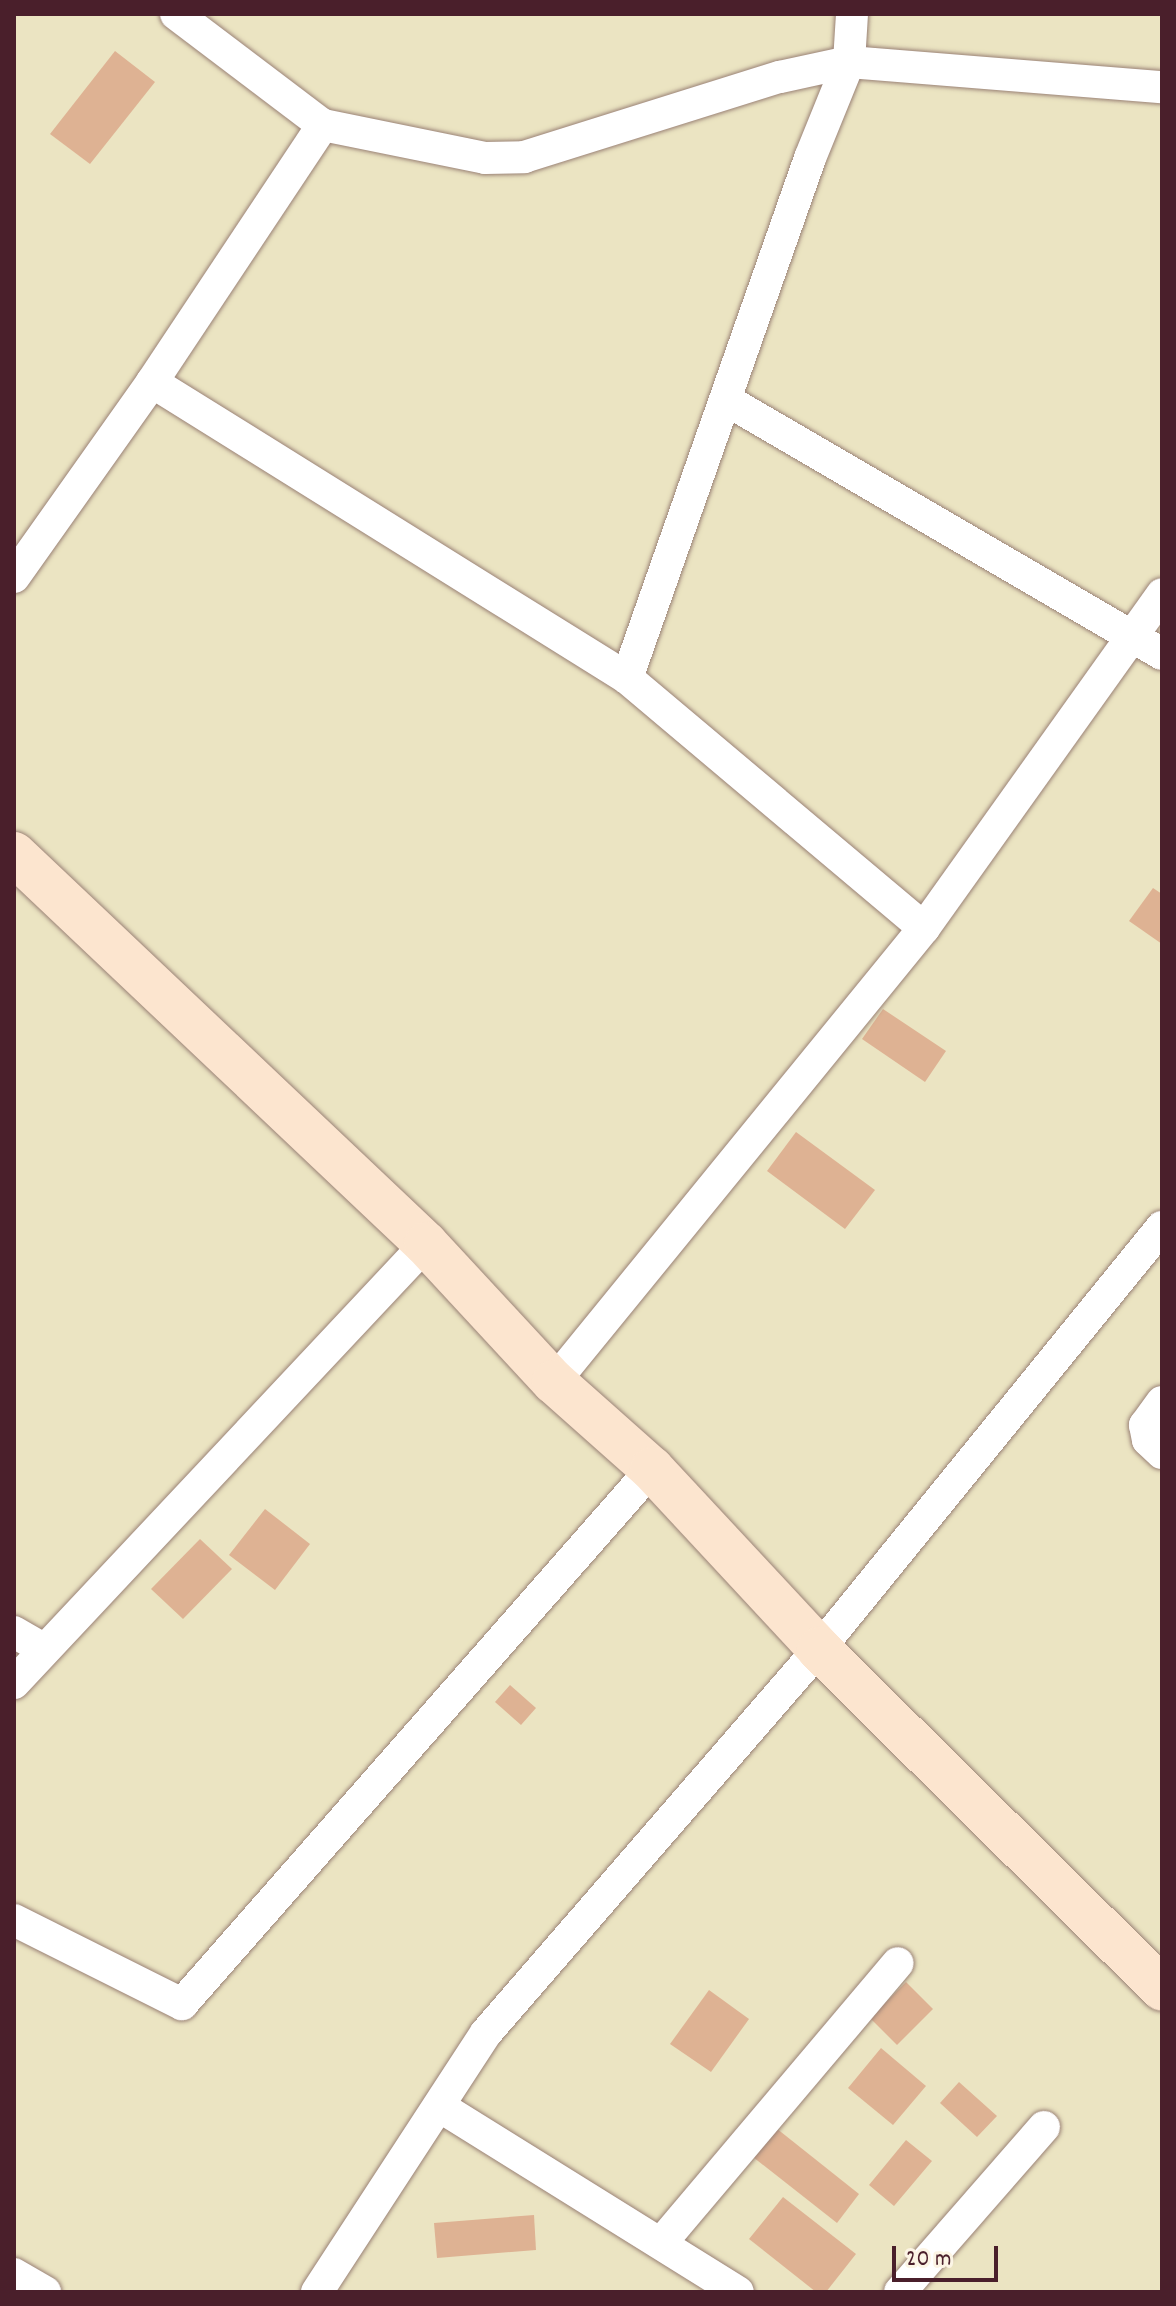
<!DOCTYPE html>
<style>
body{margin:0}
#map{position:relative;width:1176px;height:2306px;overflow:hidden;background:#ebe4c2;font-family:Dekko,sans-serif}
div>[style]{position:absolute}
[style*='--x']{left:calc(var(--x)*1px);top:calc(var(--y)*1px);width:calc(var(--w)*1px);rotate:calc(var(--a)*1deg)}
.building>*{inset:0;background:#deb293}
.roads{filter:drop-shadow(0 0 2px #9a8276) drop-shadow(0 0 2px #9a8276)}
.street>*{height:32px;margin:-16px;padding:0 16px;transform-origin:16px;border-radius:16px;background:#fff}
.secondary>*{height:44px;margin:-22px;padding:0 22px;transform-origin:22px;border-radius:22px;background:#fce5cf}
span{translate:-50% -50%;white-space:nowrap;text-align:center;line-height:1.15;-webkit-text-stroke:7px #fcf5e5;paint-order:stroke}
.frame{position:absolute;inset:0;border:16px solid #4a1f2b;pointer-events:none}
.scale{position:absolute;left:892px;top:2246px;width:106px;height:36px;box-sizing:border-box;border:4px solid #4a1f2b;border-top:0;padding-left:10px;font-size:24px;line-height:28px;white-space:nowrap;color:#4a1f2b;-webkit-text-stroke:6px #fcf5e5;paint-order:stroke}
</style>
<div id="map">
<div class="building">
<i style="clip-path:polygon(115px 51px,155px 82px,90px 164px,50px 134px)"></i>
<i style="clip-path:polygon(1153px 888px,1162px 894px,1162px 944px,1129px 921px)"></i>
<i style="clip-path:polygon(883px 1009px,946px 1051px,925px 1082px,862px 1039px)"></i>
<i style="clip-path:polygon(796px 1132px,875px 1190px,845px 1229px,767px 1171px)"></i>
<i style="clip-path:polygon(265px 1509px,310px 1544px,275px 1590px,229px 1555px)"></i>
<i style="clip-path:polygon(200px 1539px,232px 1569px,183px 1619px,151px 1589px)"></i>
<i style="clip-path:polygon(510px 1685px,536px 1708px,521px 1725px,495px 1702px)"></i>
<i style="clip-path:polygon(906px 1982px,933px 2009px,897px 2045px,870px 2018px)"></i>
<i style="clip-path:polygon(709px 1990px,749px 2019px,711px 2072px,670px 2044px)"></i>
<i style="clip-path:polygon(881px 2048px,926px 2086px,893px 2125px,848px 2088px)"></i>
<i style="clip-path:polygon(959px 2082px,997px 2116px,977px 2137px,940px 2103px)"></i>
<i style="clip-path:polygon(776px 2128px,859px 2194px,837px 2223px,753px 2157px)"></i>
<i style="clip-path:polygon(906px 2140px,932px 2161px,894px 2206px,869px 2185px)"></i>
<i style="clip-path:polygon(783px 2197px,856px 2254px,826px 2292px,816px 2292px,749px 2239px)"></i>
<i style="clip-path:polygon(534px 2215px,536px 2250px,437px 2258px,434px 2223px)"></i>
</div>
<div class="roads">
<div class="street">
<i style="--x:176;--y:14;--w:184;--a:37.1"></i>
<i style="--x:323;--y:125;--w:165;--a:11.5"></i>
<i style="--x:485;--y:158;--w:39;--a:-1"></i>
<i style="--x:524;--y:157;--w:268;--a:-17.4"></i>
<i style="--x:780;--y:77;--w:71;--a:-12.3"></i>
<i style="--x:849;--y:62;--w:314;--a:4.6"></i>
<i style="--x:152;--y:382;--w:560;--a:31.93"></i>
<i style="--x:627;--y:678;--w:388;--a:40.1"></i>
<i style="--x:728;--y:401;--w:502;--a:30.24"></i>
<i style="--x:14;--y:577;--w:239;--a:-54.7"></i>
<i style="--x:152;--y:382;--w:309;--a:-56.4"></i>
<i style="--x:627;--y:678;--w:551;--a:-70.61"></i>
<i style="--x:810;--y:158;--w:104;--a:-67.9"></i>
<i style="--x:849;--y:62;--w:48;--a:-86.4"></i>
<i style="--x:554;--y:1382;--w:586;--a:-50.82"></i>
<i style="--x:924;--y:928;--w:410;--a:-54.5"></i>
<i style="--x:1162;--y:1402;--w:29;--a:126"></i>
<i style="--x:1145;--y:1425;--w:15;--a:79"></i>
<i style="--x:1148;--y:1440;--w:19;--a:43"></i>
<i style="--x:14;--y:1632;--w:32;--a:30"></i>
<i style="--x:14;--y:1683;--w:602;--a:-46.82"></i>
<i style="--x:14;--y:1920;--w:188;--a:26.6"></i>
<i style="--x:182;--y:2004;--w:712;--a:-48.7"></i>
<i style="--x:439;--y:2106;--w:352;--a:31.9"></i>
<i style="--x:662;--y:2242;--w:365;--a:-49.8"></i>
<i style="--x:14;--y:2274;--w:36;--a:30"></i>
<i style="--x:317;--y:2292;--w:309;--a:-56.9"></i>
<i style="--x:486;--y:2033;--w:508;--a:-49.07"></i>
<i style="--x:819;--y:1649;--w:544;--a:-50.9"></i>
<i style="--x:900;--y:2292;--w:219;--a:-48.9"></i>
</div>
<div class="secondary">
<i style="--x:14;--y:854;--w:567;--a:43.43"></i>
<i style="--x:426;--y:1244;--w:188;--a:47.2"></i>
<i style="--x:554;--y:1382;--w:131;--a:41.6"></i>
<i style="--x:652;--y:1469;--w:246;--a:47.1"></i>
<i style="--x:819;--y:1649;--w:483;--a:44.7"></i>
</div>
</div>
<div class="frame"></div>
<div class="scale">20 m</div>
</div>
